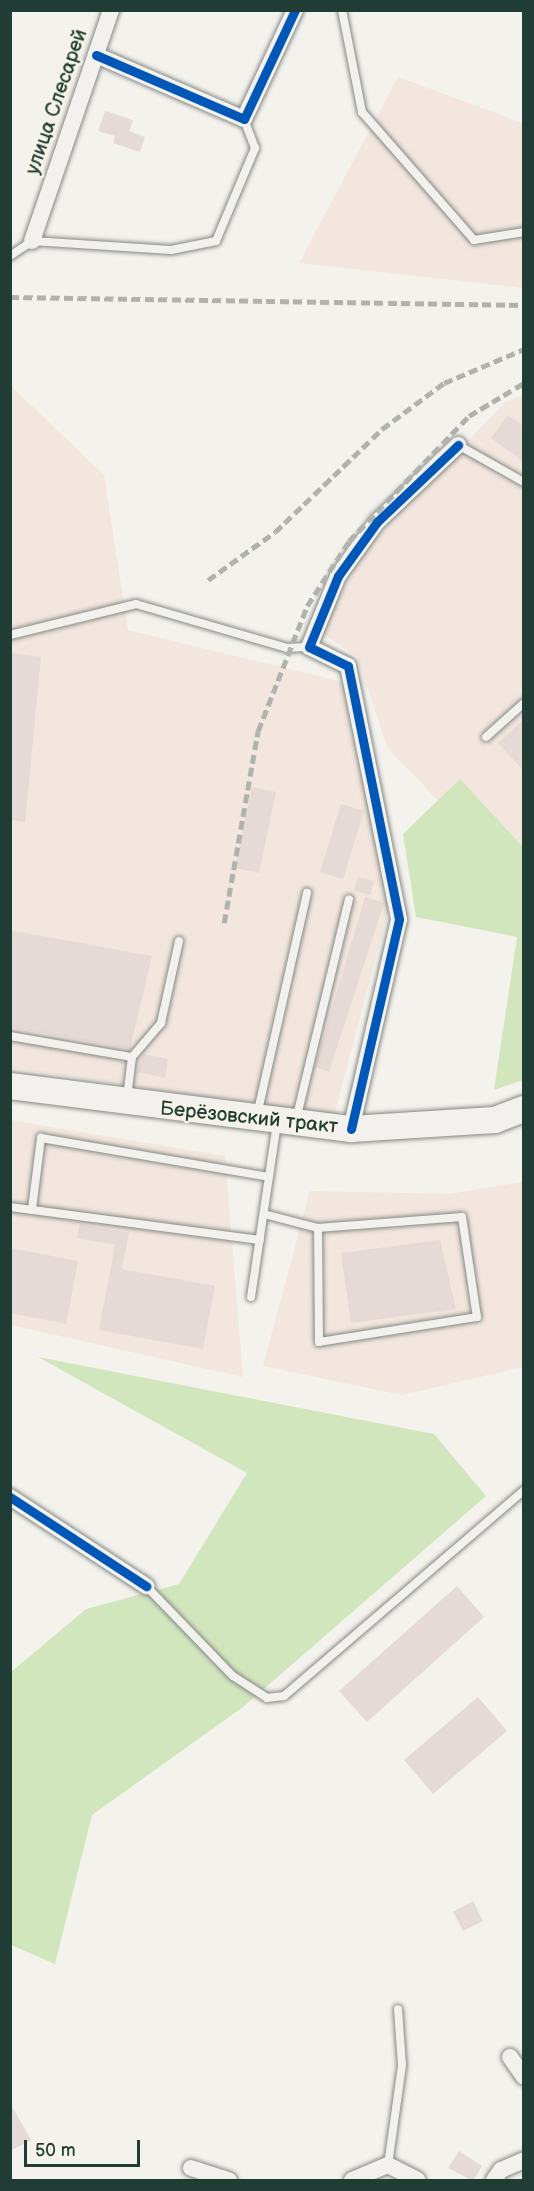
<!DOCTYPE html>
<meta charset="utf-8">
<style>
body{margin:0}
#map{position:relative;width:534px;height:2191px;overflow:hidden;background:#f4f2ec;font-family:"Balsamiq Sans",sans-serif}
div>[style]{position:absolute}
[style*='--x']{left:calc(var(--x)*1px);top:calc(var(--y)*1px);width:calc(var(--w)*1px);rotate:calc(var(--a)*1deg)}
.built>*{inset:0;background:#f2e6de}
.green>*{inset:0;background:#d2e6be}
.building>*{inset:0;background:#e5dad6}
.roads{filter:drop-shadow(0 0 2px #848985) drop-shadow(0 0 2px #848985)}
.lane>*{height:8px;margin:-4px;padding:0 4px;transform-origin:4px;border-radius:4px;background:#f2f1ed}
.street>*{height:16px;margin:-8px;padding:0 8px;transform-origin:8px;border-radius:8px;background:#f2f1ed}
.primary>*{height:26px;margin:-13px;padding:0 13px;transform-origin:13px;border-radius:13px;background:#f2f1ed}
.rail>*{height:4.5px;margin-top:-2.25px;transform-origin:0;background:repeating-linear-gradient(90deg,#b0b2ae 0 9px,transparent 0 13.5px)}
.cycleway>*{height:9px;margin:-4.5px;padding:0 4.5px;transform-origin:4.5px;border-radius:4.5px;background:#0057b8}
span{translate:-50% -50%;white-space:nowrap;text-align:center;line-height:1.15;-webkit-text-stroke:5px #f7f3e8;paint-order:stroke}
.street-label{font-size:20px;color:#1f3d34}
.frame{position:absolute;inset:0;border:12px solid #1f3d34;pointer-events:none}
.scale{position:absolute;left:24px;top:2140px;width:116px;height:27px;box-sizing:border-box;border:3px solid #1f3d34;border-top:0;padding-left:8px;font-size:18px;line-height:21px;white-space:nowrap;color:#1f3d34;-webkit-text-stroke:4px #f7f3e8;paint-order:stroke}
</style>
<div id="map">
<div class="built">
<i style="clip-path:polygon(398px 77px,523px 123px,523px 288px,299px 263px)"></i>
<i style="clip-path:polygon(10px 385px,104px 475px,128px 630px,343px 682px,389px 908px,334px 1116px,11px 1068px)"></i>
<i style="clip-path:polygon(523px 395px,523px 890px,387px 747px,357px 656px,321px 633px,363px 552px,505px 402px)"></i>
<i style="clip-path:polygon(10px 1120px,225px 1156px,243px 1377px,11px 1325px)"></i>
<i style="clip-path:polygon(523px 1182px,523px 1367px,402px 1395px,263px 1366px,310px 1191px,449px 1194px)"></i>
</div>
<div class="green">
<i style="clip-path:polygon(460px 779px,523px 847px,523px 1080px,494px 1090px,517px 937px,416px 917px,403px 834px)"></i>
<i style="clip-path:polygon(38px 1357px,434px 1434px,486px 1496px,243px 1707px,92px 1815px,55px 1964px,11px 1945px,11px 1672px,86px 1609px,179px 1584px,247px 1473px)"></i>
</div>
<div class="building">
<i style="clip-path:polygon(105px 111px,133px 120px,129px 131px,145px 137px,140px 152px,113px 143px,115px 136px,98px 131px)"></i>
<i style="clip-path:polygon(508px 415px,524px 426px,524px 462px,491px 438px)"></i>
<i style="clip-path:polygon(10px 653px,41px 657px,25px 822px,10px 820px)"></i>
<i style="clip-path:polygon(524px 719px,524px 771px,498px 743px)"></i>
<i style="clip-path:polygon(252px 787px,276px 792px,259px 873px,235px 868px)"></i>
<i style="clip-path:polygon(341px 804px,364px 811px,343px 879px,320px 872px)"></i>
<i style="clip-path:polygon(358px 877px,374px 881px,370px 895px,354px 890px)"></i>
<i style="clip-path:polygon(365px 897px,384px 903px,329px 1072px,315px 1067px)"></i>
<i style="clip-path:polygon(10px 930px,152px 956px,130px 1049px,10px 1027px)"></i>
<i style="clip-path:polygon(143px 1054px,168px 1059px,165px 1078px,137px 1072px)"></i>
<i style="clip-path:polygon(80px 1224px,129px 1233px,122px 1269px,215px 1286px,203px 1349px,99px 1330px,115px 1245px,77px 1238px)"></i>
<i style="clip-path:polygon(440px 1240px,456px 1309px,351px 1323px,341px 1253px)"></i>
<i style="clip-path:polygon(10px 1248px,78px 1261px,66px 1324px,10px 1313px)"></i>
<i style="clip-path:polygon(457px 1586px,484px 1617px,367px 1722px,339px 1691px)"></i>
<i style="clip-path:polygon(478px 1697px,507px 1731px,433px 1794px,404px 1760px)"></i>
<i style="clip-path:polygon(473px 1901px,483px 1921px,463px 1931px,453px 1912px)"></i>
<i style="clip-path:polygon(10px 2103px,31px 2140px,10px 2151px)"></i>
<i style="clip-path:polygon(459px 2151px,482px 2166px,473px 2181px,448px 2168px)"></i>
</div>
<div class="roads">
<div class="lane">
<i style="--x:342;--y:10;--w:104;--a:78.9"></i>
<i style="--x:362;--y:112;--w:170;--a:48.8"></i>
<i style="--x:474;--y:240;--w:51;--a:-9.1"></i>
<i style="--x:10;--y:256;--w:27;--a:-34"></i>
<i style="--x:32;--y:241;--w:139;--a:3.7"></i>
<i style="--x:171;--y:250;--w:46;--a:-11.3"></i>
<i style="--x:216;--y:241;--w:101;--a:-67.2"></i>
<i style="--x:255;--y:148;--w:31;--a:-111"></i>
<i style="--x:458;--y:445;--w:76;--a:29.3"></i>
<i style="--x:10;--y:635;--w:130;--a:-13.8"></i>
<i style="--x:136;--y:604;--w:157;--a:16.2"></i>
<i style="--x:287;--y:648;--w:22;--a:-3"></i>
<i style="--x:486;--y:737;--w:51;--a:-41.8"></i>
<i style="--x:10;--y:1036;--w:124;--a:9.8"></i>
<i style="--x:132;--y:1057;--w:40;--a:97.1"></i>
<i style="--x:132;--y:1057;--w:45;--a:-49.5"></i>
<i style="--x:161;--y:1023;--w:84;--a:-77.6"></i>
<i style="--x:257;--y:1115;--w:228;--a:-77.3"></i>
<i style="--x:296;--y:1120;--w:227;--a:-76.5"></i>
<i style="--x:10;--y:1207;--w:252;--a:7.5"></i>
<i style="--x:32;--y:1209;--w:72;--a:-82.8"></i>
<i style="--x:41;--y:1138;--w:231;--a:9.7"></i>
<i style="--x:264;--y:1214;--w:56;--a:14.5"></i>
<i style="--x:318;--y:1228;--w:144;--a:-4.4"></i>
<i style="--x:462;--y:1217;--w:101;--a:81.5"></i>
<i style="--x:477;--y:1317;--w:160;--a:171"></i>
<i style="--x:319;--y:1342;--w:114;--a:-90.5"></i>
<i style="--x:251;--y:1297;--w:176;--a:-81.5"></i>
<i style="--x:146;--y:1586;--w:125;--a:46"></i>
<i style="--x:233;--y:1676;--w:40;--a:32.9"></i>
<i style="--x:267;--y:1698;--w:17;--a:-7"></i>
<i style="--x:284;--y:1696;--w:316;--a:-40.6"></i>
<i style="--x:388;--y:2165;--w:101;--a:-82"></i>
<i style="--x:402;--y:2065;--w:56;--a:-94.1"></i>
</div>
<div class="street">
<i style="--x:96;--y:55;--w:161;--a:23.4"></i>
<i style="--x:244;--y:119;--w:120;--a:-64.9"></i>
<i style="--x:32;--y:241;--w:244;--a:-71.1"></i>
<i style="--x:351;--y:1129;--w:215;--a:-77.1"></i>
<i style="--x:399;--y:919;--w:258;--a:-101.4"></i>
<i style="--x:348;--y:666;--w:43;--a:-154"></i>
<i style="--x:309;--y:647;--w:77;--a:-67.8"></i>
<i style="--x:338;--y:576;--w:67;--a:-54.2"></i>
<i style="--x:377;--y:522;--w:112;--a:-43.5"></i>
<i style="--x:10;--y:1497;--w:163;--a:33.2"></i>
<i style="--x:510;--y:2057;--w:24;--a:55"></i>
<i style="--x:191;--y:2168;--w:40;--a:18"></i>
<i style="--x:352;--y:2180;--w:39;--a:-23"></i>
<i style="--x:388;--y:2165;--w:33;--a:27"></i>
<i style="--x:494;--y:2180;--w:12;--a:-55"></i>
<i style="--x:501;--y:2170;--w:25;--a:-23"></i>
</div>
<div class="primary">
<i style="--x:10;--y:1086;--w:344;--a:7.2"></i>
<i style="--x:351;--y:1129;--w:144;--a:-3.6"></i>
<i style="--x:495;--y:1120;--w:31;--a:-21"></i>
</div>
</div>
<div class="rail">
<i style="--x:10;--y:297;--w:514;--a:0.89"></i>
<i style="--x:208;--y:580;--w:82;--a:-35.6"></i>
<i style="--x:275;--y:532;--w:149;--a:-43.9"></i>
<i style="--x:382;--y:429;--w:77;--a:-36.6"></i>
<i style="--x:444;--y:383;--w:87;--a:-23"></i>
<i style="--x:224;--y:923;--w:195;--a:-80"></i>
<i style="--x:258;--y:731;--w:134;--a:-68.6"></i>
<i style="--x:307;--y:606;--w:77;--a:-57.1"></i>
<i style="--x:349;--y:541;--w:173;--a:-46.2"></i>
<i style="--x:469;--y:416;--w:64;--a:-31"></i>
</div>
<div class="cycleway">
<i style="--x:96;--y:55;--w:161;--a:23.4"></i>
<i style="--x:244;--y:119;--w:120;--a:-64.9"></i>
<i style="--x:351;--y:1129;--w:215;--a:-77.1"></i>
<i style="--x:399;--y:919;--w:258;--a:-101.4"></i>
<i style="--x:348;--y:666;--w:43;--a:-154"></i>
<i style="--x:309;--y:647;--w:77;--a:-67.8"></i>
<i style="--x:338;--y:576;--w:67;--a:-54.2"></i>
<i style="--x:377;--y:522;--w:112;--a:-43.5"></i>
<i style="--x:10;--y:1497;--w:163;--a:33.2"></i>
</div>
<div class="street-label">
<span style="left:57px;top:102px;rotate:-71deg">улица Слесарей</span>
<span style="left:249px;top:1118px;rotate:6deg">Берёзовский тракт</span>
</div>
<div class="frame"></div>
<div class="scale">50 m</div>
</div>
